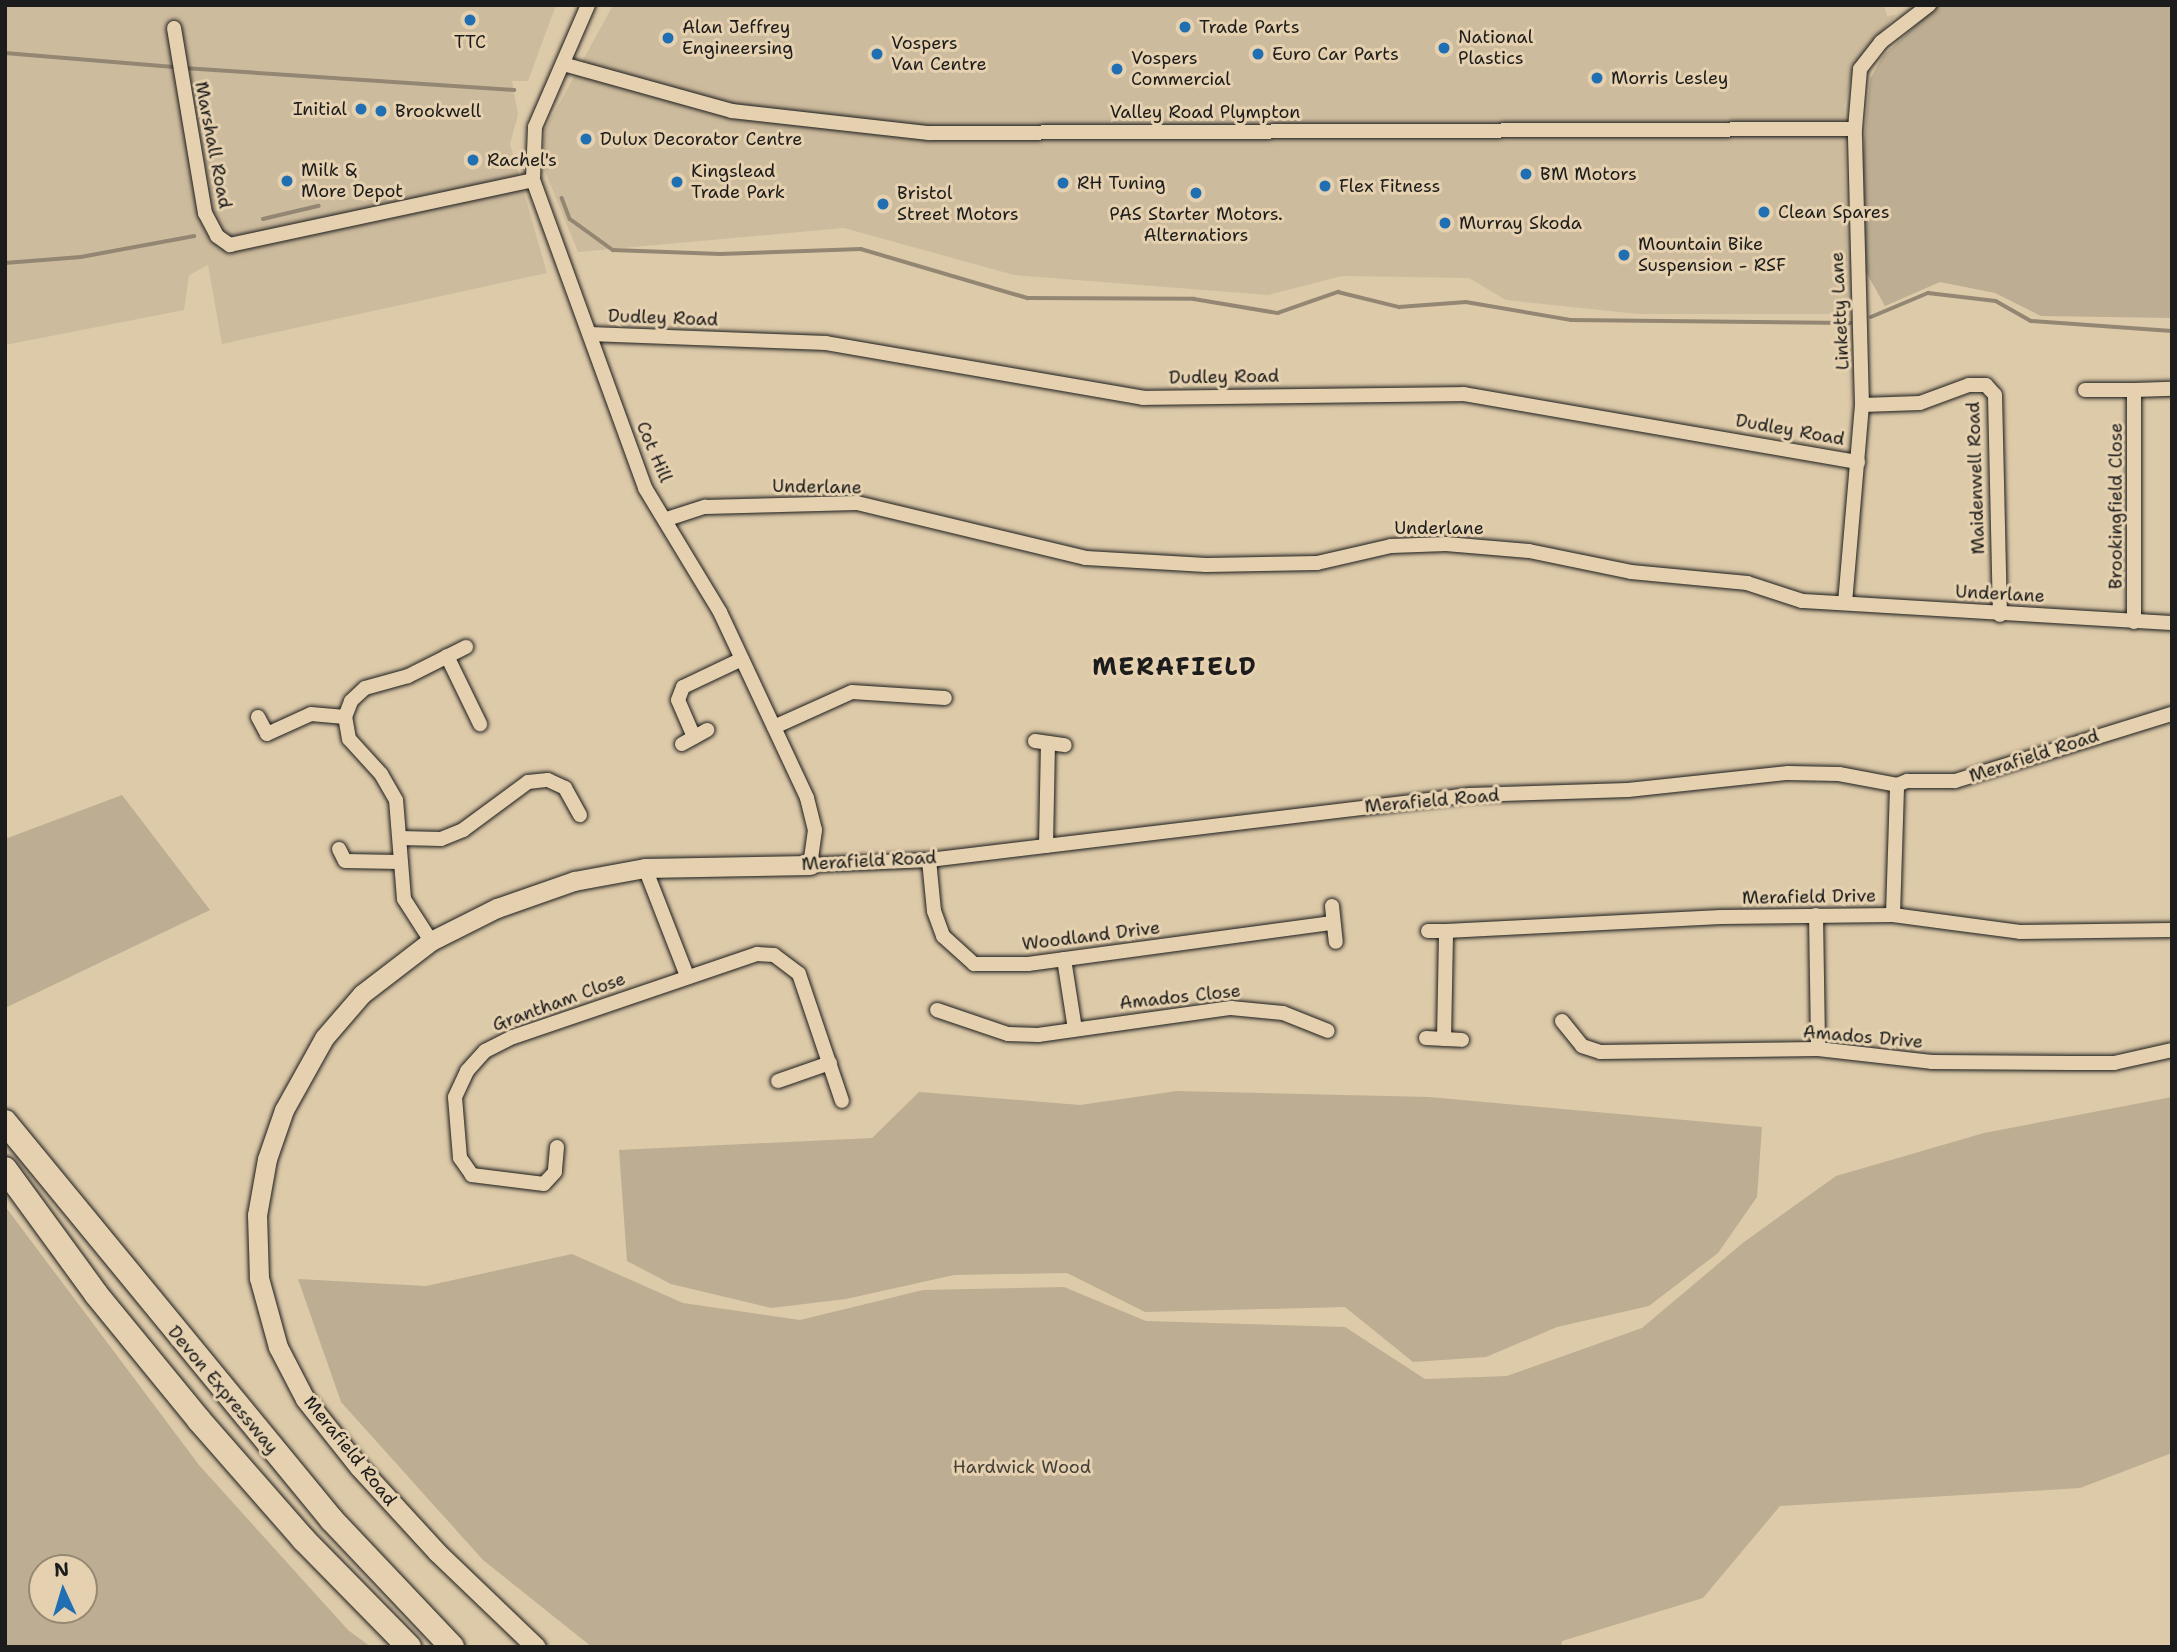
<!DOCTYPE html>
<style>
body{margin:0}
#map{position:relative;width:2177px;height:1652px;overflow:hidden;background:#ddcaa9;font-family:"Shantell Sans",sans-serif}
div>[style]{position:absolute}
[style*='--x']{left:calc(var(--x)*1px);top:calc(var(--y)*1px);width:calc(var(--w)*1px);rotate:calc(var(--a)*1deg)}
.built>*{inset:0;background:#cdbb9d}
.green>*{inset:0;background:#bdad92}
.stream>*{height:3.5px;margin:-1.75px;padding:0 1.75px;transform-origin:1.75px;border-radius:1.75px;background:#938773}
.roads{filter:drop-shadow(0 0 2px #1c1c1c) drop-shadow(0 0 2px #1c1c1c)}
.minor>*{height:14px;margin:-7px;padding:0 7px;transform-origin:7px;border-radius:7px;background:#e5d1af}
.tertiary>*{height:19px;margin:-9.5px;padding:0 9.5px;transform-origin:9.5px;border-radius:9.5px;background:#e5d1af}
.trunk>*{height:24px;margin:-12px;padding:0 12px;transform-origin:12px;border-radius:12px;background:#e5d1af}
.dots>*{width:19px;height:19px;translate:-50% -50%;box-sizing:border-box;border:4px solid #e5d1af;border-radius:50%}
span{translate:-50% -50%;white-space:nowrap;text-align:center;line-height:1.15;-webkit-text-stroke:6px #e5d1af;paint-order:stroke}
.poi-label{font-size:18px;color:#1c1c1c}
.left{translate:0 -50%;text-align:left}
.right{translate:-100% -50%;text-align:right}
.street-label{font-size:18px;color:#1c1c1c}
.park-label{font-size:18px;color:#44403a}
.district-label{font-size:24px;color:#1c1c1c;font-weight:700;letter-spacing:2px}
.frame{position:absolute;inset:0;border:7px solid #1c1c1c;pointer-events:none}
.north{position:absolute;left:28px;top:1554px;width:70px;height:70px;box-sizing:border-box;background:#e5d1af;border:2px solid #958974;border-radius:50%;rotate:356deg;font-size:19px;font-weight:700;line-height:28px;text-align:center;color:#1c1c1c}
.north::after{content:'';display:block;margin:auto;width:24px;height:32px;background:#1f6fb2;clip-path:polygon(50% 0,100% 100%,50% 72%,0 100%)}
</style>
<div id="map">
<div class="built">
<i style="clip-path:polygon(5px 5px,556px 5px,528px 81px,512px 81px,518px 115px,510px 144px,547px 273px,222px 344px,208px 265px,189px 275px,184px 310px,5px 345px)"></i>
<i style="clip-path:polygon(613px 5px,1884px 5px,1887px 16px,1896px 15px,1854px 65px,1844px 106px,1848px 314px,1638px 314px,1506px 300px,1469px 278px,1342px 276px,1268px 295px,1014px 275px,844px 228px,578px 252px,542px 164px,545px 130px)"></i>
</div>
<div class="green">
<i style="clip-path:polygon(1938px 5px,2172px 5px,2172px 318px,2041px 316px,1995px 293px,1940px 282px,1885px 306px,1866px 272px,1863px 153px,1870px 79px,1883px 56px)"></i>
<i style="clip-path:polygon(122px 795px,210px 910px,5px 1008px,5px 839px)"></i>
<i style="clip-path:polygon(1177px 1091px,1429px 1097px,1762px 1127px,1757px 1197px,1718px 1253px,1649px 1306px,1557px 1327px,1486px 1357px,1413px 1362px,1345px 1307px,1145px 1312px,1067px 1273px,954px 1275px,846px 1299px,771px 1308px,671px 1284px,627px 1261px,619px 1150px,872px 1138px,919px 1092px,1080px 1105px)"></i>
<i style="clip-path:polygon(2172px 1097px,2172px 1453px,2080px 1488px,1780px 1506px,1703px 1598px,1562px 1641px,1561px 1647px,592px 1647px,483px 1560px,341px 1402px,298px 1279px,426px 1286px,572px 1254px,683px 1303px,800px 1320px,923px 1290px,1064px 1287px,1146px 1321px,1345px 1327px,1425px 1379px,1507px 1376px,1642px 1328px,1744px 1242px,1836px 1176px,1984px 1133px)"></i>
<i style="clip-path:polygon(evenodd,5px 1206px,199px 1465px,348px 1630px,371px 1647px,5px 1647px,5px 1206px,84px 1568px,84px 1610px,42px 1610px,42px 1568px,84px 1568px)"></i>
</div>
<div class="stream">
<i style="--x:5;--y:53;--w:172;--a:4.7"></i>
<i style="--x:184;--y:68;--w:331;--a:3.8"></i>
<i style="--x:562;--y:198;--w:22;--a:69"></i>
<i style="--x:570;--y:219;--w:53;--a:35.8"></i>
<i style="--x:613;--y:250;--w:107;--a:2.1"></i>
<i style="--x:720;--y:254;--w:141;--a:-2"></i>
<i style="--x:861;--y:249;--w:174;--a:16.4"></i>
<i style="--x:1028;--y:298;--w:166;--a:0.3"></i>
<i style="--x:1194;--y:299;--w:85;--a:9.5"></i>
<i style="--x:1278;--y:313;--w:64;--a:-19.3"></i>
<i style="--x:1338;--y:292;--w:63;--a:13.8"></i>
<i style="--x:1399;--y:307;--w:67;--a:-4.3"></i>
<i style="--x:1466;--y:302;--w:107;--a:9.7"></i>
<i style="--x:1571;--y:320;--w:279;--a:0.6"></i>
<i style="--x:263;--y:219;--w:57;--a:-13.3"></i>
<i style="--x:5;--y:263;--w:76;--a:-4.5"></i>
<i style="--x:81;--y:257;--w:115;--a:-10.5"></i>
<i style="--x:1871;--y:317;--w:62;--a:-22.8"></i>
<i style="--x:1928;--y:293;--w:68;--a:6.7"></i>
<i style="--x:1996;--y:301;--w:40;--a:29.7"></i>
<i style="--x:2031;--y:321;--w:141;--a:4.1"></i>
</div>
<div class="roads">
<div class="minor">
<i style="--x:588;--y:5;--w:133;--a:113.5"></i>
<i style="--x:535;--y:127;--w:53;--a:92.2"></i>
<i style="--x:533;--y:180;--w:328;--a:70"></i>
<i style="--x:645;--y:488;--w:145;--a:58.8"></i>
<i style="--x:720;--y:612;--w:205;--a:64.9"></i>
<i style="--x:807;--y:798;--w:33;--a:76"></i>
<i style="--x:815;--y:830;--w:35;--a:98"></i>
<i style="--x:810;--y:865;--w:119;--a:-2.4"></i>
<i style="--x:929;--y:860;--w:545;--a:-6.85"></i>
<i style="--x:1470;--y:795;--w:158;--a:-1.8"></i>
<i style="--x:1628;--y:790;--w:161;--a:-6.1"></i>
<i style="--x:1788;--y:773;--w:51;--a:1.1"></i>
<i style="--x:1839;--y:774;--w:59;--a:10.7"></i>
<i style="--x:1897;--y:785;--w:11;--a:-22"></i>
<i style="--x:1907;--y:781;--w:48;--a:0"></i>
<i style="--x:1955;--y:781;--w:227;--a:-17.2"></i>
<i style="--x:174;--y:28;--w:188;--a:80.5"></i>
<i style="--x:205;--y:213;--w:26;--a:62"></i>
<i style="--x:217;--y:236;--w:16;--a:35"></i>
<i style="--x:230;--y:245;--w:310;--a:-12.1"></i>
<i style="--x:563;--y:64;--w:175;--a:15.5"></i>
<i style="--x:732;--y:111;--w:198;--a:6.4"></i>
<i style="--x:929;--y:133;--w:926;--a:-0.25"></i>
<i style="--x:590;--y:334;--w:236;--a:2.2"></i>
<i style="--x:826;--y:343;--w:322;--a:9.8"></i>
<i style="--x:1143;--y:398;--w:321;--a:-0.7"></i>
<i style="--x:1464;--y:394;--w:400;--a:9.8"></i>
<i style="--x:2085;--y:390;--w:49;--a:0"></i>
<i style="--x:2134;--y:390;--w:232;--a:90"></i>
<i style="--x:2134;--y:390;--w:38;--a:-2"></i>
<i style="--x:1862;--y:405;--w:58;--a:-2"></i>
<i style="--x:1920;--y:403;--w:52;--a:-20.2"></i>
<i style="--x:1969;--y:385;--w:17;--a:0"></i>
<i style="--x:1986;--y:385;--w:13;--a:48"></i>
<i style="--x:1995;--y:395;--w:220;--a:88.7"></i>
<i style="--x:667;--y:519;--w:40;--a:-18"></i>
<i style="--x:705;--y:507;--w:152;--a:-1.5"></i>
<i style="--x:857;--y:503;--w:236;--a:13.5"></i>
<i style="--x:1086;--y:558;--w:120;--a:3.3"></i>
<i style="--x:1206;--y:565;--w:111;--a:-1"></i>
<i style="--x:1317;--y:563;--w:76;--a:-12.9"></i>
<i style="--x:1391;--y:546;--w:55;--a:-2.1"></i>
<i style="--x:1446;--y:544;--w:83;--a:4.8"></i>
<i style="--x:1529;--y:551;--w:104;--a:11.6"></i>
<i style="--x:1631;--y:572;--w:117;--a:5.4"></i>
<i style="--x:1747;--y:583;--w:58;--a:18.1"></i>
<i style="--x:1802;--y:601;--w:371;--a:3.4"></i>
<i style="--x:1845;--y:603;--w:199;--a:-85.1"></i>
<i style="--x:1862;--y:405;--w:276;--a:-91.5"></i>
<i style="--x:1855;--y:129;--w:60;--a:-85.2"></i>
<i style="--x:1860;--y:69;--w:34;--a:-52"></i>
<i style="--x:1881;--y:42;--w:61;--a:-37.6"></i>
<i style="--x:447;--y:656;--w:76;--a:64.1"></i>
<i style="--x:258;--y:717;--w:19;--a:62"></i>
<i style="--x:267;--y:734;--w:48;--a:-24.4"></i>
<i style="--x:311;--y:714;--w:34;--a:5"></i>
<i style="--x:774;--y:727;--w:85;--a:-24.2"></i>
<i style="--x:852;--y:692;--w:93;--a:3.7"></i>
<i style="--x:694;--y:737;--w:40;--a:-113.4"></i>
<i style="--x:678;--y:700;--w:14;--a:-69"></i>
<i style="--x:683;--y:687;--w:65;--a:-25.4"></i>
<i style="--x:1035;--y:741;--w:30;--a:8"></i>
<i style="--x:682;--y:744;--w:29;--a:-29"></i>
<i style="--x:400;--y:838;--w:41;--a:1.4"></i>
<i style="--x:441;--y:839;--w:24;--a:-22"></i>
<i style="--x:463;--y:830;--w:81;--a:-36.4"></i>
<i style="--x:528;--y:782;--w:20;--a:-6"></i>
<i style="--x:548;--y:780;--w:19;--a:25"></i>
<i style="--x:565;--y:788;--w:31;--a:61"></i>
<i style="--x:1046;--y:846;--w:103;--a:-88.9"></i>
<i style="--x:339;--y:849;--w:13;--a:63"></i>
<i style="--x:345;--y:861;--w:54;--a:1.1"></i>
<i style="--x:929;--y:860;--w:51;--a:84.4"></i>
<i style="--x:934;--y:911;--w:27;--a:70"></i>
<i style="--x:943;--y:936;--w:42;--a:42.1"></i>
<i style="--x:974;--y:964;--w:54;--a:0"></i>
<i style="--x:1028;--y:964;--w:307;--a:-7.7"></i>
<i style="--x:645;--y:868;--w:116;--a:68.7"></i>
<i style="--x:1332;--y:906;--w:36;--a:84"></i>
<i style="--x:1816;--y:915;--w:134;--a:89.1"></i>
<i style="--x:1893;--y:915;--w:130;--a:-88.2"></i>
<i style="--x:1428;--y:931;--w:18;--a:0"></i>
<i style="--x:431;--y:941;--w:50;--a:-122.7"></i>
<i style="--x:404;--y:899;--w:99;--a:-94.6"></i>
<i style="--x:396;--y:800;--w:30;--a:-120"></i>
<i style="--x:381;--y:774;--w:47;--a:-132.4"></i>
<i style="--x:349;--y:739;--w:22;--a:-100"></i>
<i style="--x:345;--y:717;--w:17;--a:-69"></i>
<i style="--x:351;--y:701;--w:19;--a:-43"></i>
<i style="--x:365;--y:688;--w:45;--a:-15.6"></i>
<i style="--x:408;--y:676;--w:65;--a:-26.6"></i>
<i style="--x:1064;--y:959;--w:71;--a:81.1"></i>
<i style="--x:937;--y:1010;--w:75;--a:18.7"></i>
<i style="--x:1008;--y:1034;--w:30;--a:2"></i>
<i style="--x:1038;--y:1035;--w:195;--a:-8"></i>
<i style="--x:1231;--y:1008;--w:52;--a:5.5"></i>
<i style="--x:1283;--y:1013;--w:48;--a:21.8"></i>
<i style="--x:1562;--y:1021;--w:32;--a:51"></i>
<i style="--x:1582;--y:1046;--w:19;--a:18"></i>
<i style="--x:1600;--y:1052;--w:218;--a:-0.8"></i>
<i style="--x:1818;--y:1049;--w:115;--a:6.5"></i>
<i style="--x:1932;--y:1062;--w:139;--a:0.4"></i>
<i style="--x:2071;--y:1063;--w:43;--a:0"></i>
<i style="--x:2114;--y:1063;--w:59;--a:-12.6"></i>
<i style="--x:1426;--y:1038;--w:36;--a:3"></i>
<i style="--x:1444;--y:1039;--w:108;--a:-88.9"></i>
<i style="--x:1446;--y:931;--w:275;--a:-2.9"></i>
<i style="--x:1721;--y:917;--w:172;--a:-0.7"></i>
<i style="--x:1893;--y:915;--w:128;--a:7.6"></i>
<i style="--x:2020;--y:932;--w:152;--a:-0.8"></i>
<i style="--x:778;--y:1081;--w:55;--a:-19.1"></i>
<i style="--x:557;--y:1147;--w:25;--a:95"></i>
<i style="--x:555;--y:1172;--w:16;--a:133"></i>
<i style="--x:544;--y:1184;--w:73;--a:-172.9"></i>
<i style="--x:472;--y:1175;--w:21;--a:-125"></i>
<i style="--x:460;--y:1158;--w:61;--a:-94.7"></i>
<i style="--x:455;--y:1097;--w:29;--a:-65"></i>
<i style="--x:467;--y:1071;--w:27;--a:-48"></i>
<i style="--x:485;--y:1051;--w:31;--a:-27"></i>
<i style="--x:513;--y:1037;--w:258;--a:-18.8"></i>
<i style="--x:757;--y:954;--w:17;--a:3"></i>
<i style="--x:774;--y:955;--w:31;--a:37"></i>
<i style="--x:799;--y:974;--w:134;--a:71.3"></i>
</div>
<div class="tertiary">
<i style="--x:536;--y:1647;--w:137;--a:-136.2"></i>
<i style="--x:437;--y:1552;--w:115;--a:-132.5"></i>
<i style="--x:359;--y:1467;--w:87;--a:-128.5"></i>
<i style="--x:305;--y:1399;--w:59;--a:-117.4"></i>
<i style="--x:278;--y:1347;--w:72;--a:-105.4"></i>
<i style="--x:259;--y:1278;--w:63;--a:-91.8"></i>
<i style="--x:257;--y:1215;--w:57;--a:-79.9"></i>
<i style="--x:267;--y:1159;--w:52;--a:-70.9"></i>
<i style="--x:284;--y:1110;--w:82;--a:-60.9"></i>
<i style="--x:324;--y:1038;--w:58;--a:-49.2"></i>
<i style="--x:362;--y:994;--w:87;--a:-37.5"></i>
<i style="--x:431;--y:941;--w:74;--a:-26.6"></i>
<i style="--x:497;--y:908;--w:82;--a:-19.3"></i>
<i style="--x:574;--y:881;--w:72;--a:-10.4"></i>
<i style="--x:645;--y:868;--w:165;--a:-1"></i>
</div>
<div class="trunk">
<i style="--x:5;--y:1122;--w:515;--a:50.59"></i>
<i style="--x:332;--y:1520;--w:175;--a:46.6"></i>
<i style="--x:5;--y:1169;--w:155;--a:53.9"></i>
<i style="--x:96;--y:1294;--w:163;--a:50.7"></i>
<i style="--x:199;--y:1420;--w:159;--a:48.8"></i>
<i style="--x:304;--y:1540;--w:150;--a:45.5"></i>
</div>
</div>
<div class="dots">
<i style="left:470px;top:20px;background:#1f6fb2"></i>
<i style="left:1185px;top:27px;background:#1f6fb2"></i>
<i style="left:668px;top:38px;background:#1f6fb2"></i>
<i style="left:1444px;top:48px;background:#1f6fb2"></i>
<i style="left:877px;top:54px;background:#1f6fb2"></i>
<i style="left:1258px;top:54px;background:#1f6fb2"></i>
<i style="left:1117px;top:69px;background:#1f6fb2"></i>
<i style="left:1597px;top:78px;background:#1f6fb2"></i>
<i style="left:361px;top:109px;background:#1f6fb2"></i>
<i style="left:381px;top:111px;background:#1f6fb2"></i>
<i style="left:586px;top:139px;background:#1f6fb2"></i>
<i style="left:473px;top:160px;background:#1f6fb2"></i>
<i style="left:1526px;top:174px;background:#1f6fb2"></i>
<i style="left:287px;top:181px;background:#1f6fb2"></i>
<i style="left:677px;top:182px;background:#1f6fb2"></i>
<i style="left:1063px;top:183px;background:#1f6fb2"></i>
<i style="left:1325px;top:186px;background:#1f6fb2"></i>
<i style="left:1196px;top:193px;background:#1f6fb2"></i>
<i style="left:883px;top:204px;background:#1f6fb2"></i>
<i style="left:1764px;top:212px;background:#1f6fb2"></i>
<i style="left:1445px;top:223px;background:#1f6fb2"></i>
<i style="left:1624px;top:255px;background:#1f6fb2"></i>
</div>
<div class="poi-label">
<span class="left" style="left:1199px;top:27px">Trade Parts</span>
<span class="left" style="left:682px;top:38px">Alan Jeffrey<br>Engineersing</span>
<span class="left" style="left:1458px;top:48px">National<br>Plastics</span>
<span style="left:470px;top:42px">TTC</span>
<span class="left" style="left:891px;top:54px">Vospers<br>Van Centre</span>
<span class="left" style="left:1272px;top:54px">Euro Car Parts</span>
<span class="left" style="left:1131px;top:69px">Vospers<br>Commercial</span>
<span class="left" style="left:1611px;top:78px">Morris Lesley</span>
<span class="right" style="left:347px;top:109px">Initial</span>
<span class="left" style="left:395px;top:111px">Brookwell</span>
<span class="left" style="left:600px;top:139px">Dulux Decorator Centre</span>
<span class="left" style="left:487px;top:160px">Rachel's</span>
<span class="left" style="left:301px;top:181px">Milk &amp;<br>More Depot</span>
<span class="left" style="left:691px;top:182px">Kingslead<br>Trade Park</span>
<span class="left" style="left:1540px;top:174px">BM Motors</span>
<span class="left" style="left:1077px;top:183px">RH Tuning</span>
<span class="left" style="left:1339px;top:186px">Flex Fitness</span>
<span class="left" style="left:897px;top:204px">Bristol<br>Street Motors</span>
<span class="left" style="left:1778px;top:212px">Clean Spares</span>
<span style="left:1196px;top:225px">PAS Starter Motors.<br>Alternatiors</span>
<span class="left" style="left:1459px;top:223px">Murray Skoda</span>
<span class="left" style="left:1638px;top:255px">Mountain Bike<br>Suspension - RSF</span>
</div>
<div class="street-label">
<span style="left:1205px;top:112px">Valley Road Plympton</span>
<span style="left:213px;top:145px;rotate:79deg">Marshall Road</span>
<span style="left:1840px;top:311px;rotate:-93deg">Linketty Lane</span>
<span style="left:663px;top:318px;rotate:2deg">Dudley Road</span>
<span style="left:1224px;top:377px;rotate:-1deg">Dudley Road</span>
<span style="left:1790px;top:430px;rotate:10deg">Dudley Road</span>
<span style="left:654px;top:452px;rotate:67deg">Cot Hill</span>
<span style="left:1976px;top:478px;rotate:-92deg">Maidenwell Road</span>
<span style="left:817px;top:487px;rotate:1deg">Underlane</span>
<span style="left:2116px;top:506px;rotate:-90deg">Brookingfield Close</span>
<span style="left:1439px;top:528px">Underlane</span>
<span style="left:2000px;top:594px;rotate:3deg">Underlane</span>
<span style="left:2034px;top:756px;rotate:-18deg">Merafield Road</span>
<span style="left:1432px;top:801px;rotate:-5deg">Merafield Road</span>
<span style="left:869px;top:861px;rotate:-3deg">Merafield Road</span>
<span style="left:1809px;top:897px;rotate:-1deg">Merafield Drive</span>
<span style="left:1091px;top:936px;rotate:-7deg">Woodland Drive</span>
<span style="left:1180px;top:997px;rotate:-6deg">Amados Close</span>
<span style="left:559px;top:1002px;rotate:-20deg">Grantham Close</span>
<span style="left:1863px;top:1037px;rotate:5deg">Amados Drive</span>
<span style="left:223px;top:1390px;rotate:50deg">Devon Expressway</span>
<span style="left:350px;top:1451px;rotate:51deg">Merafield Road</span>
</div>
<div class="park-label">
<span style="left:1022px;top:1467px">Hardwick Wood</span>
</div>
<div class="district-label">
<span style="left:1175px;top:668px">MERAFIELD</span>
</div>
<div class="frame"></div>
<div class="north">N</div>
</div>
